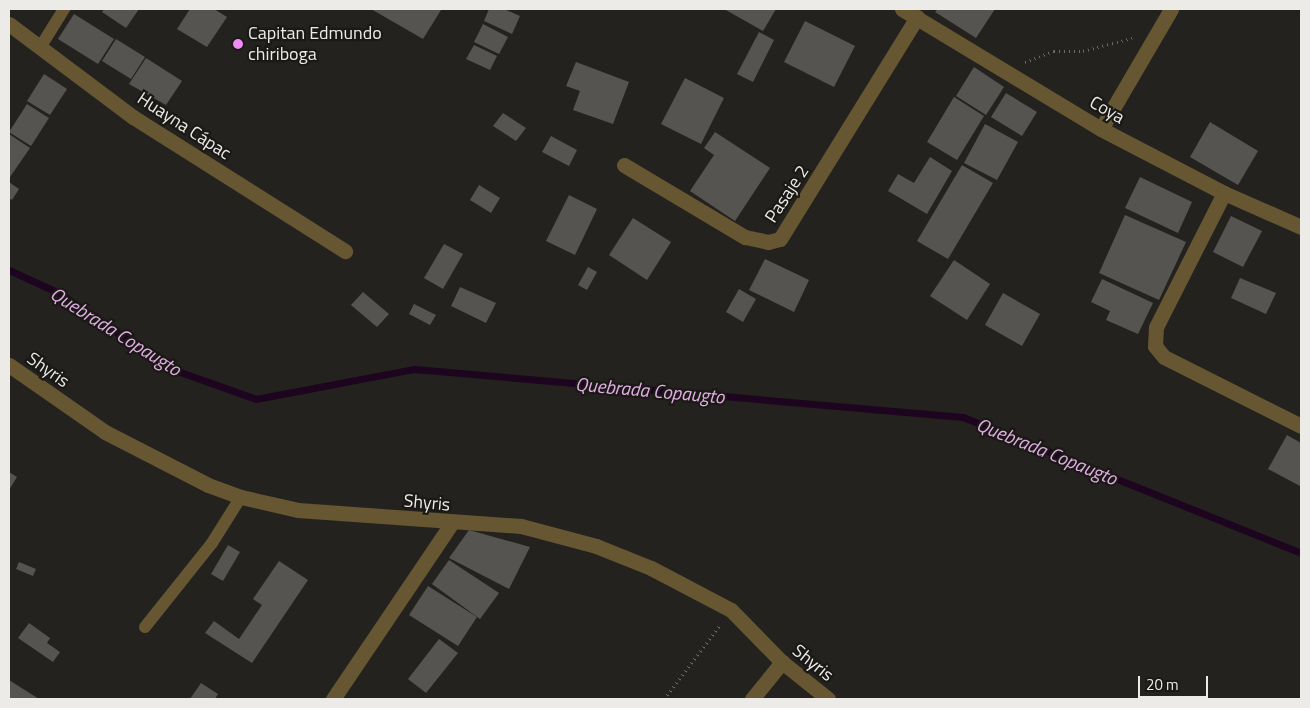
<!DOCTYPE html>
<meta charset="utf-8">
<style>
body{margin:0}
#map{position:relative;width:1310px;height:708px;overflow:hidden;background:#24221f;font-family:"Titillium Web",sans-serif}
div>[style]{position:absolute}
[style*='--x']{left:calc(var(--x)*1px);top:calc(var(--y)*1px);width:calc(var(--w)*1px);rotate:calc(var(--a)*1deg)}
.stream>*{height:7px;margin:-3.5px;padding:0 3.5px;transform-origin:3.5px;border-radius:3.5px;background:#1d041f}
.building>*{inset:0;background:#565450}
.path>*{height:3px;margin-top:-1.5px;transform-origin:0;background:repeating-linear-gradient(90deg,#6b6a67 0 1px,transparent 0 5px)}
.lane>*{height:12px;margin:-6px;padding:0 6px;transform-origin:6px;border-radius:6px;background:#665632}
.street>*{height:15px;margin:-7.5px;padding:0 7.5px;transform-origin:7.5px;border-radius:7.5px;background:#665632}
.dots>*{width:14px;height:14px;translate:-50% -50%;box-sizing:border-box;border:2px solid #1b1916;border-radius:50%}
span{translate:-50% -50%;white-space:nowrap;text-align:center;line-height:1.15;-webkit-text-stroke:4.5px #1b1916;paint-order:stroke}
.poi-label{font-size:18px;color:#ecebe8}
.left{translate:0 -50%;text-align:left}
.street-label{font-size:18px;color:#ecebe8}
.water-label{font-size:19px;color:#e2aee5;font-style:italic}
.frame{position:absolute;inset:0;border:10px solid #ecebe8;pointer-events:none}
.scale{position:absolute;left:1138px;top:676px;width:70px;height:22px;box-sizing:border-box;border:2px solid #ecebe8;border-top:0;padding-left:6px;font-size:15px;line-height:18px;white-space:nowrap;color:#ecebe8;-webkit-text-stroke:4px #1b1916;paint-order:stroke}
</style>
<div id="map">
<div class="stream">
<i style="--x:9;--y:270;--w:55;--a:24.7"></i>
<i style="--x:59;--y:293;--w:133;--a:34.3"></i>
<i style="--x:169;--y:368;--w:92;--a:19.6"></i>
<i style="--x:256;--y:399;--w:161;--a:-10.8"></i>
<i style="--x:414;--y:369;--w:551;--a:5"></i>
<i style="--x:963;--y:417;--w:364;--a:21.9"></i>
</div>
<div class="building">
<i style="clip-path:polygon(104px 9px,139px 9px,126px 28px,102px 12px)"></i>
<i style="clip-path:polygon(190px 9px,214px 9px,227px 17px,207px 47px,177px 29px)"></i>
<i style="clip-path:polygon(371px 9px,439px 9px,441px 10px,423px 39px)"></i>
<i style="clip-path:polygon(489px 9px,504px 9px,520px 16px,512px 34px,484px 21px)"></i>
<i style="clip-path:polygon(724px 9px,776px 9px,763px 31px)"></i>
<i style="clip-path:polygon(938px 9px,995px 9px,976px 38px,935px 12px)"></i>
<i style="clip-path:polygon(74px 14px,114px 39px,98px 64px,58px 39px)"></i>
<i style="clip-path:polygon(805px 21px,855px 46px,834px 87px,784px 62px)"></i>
<i style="clip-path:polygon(483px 24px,508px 37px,499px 54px,474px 42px)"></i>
<i style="clip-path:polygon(759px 32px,774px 40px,753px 82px,737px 74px)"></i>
<i style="clip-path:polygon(116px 39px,145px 57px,131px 79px,102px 61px)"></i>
<i style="clip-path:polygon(474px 45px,497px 56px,490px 70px,466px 59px)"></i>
<i style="clip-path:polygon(146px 58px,182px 81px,166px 105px,129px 84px)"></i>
<i style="clip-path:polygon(576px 62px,629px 82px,613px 124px,573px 110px,580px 91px,566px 86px)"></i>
<i style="clip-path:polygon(974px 67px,1004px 87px,986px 115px,956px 96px)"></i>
<i style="clip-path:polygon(44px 74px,67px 89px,50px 115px,27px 101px)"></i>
<i style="clip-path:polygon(685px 78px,724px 98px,701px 144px,661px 124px)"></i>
<i style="clip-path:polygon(1006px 93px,1037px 112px,1022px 136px,991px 117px)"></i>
<i style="clip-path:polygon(954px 97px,984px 116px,957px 160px,927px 142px)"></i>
<i style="clip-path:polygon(27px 104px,49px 118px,31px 146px,9px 132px)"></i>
<i style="clip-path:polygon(503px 113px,526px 128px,516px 141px,493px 126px)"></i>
<i style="clip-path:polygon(1210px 122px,1258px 151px,1238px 185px,1190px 157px)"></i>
<i style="clip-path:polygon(985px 124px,1018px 142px,997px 180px,964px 163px)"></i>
<i style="clip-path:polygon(715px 132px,770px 168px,735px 221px,690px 191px,714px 155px,704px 148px)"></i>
<i style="clip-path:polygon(9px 134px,30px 148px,10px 177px,9px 176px)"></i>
<i style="clip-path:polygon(551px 136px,577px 150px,569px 166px,542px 152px)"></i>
<i style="clip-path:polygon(930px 157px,952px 171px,927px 214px,888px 191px,898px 174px,914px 183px)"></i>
<i style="clip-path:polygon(962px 165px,993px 183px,948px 259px,917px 241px)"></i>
<i style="clip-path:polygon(1140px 177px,1192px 202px,1178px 233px,1125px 208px)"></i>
<i style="clip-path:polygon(9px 182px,19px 189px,12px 200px,9px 198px)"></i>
<i style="clip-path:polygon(479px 185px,500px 198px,491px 213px,470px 200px)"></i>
<i style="clip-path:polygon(569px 195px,597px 209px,575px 255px,546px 241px)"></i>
<i style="clip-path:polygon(1125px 215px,1186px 242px,1159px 300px,1099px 273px)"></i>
<i style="clip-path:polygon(1231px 216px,1262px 231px,1243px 267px,1213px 252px)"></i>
<i style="clip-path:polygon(633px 218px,671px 242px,647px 280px,609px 255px)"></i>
<i style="clip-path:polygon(444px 244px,463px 254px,443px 289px,424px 278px)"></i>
<i style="clip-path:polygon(765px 259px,809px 280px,794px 312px,749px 290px)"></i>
<i style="clip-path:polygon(954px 260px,990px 284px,967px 320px,930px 296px)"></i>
<i style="clip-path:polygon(588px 267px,597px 272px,587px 290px,578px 285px)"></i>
<i style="clip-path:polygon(1240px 278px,1276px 293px,1266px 314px,1231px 298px)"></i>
<i style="clip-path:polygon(1102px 279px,1153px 303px,1138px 334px,1106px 320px,1110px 311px,1091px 302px)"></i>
<i style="clip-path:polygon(460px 287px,496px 303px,486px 323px,451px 306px)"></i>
<i style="clip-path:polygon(739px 289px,756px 299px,743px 322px,726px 312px)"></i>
<i style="clip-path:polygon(363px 292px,389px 314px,377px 327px,351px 305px)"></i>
<i style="clip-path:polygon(1003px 293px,1040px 314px,1022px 346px,985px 325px)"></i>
<i style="clip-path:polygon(414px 304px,436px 315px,430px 325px,409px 314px)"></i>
<i style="clip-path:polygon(1287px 435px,1301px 443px,1300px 486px,1268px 469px)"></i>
<i style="clip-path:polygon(9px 472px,17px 477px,9px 490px)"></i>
<i style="clip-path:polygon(469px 530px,530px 547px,509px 589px,449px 558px)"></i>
<i style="clip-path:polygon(228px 545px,240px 552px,223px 581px,211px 574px)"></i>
<i style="clip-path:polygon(449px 560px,499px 593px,480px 619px,432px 584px)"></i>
<i style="clip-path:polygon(279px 561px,308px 580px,252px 663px,205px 633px,214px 621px,239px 639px,262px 605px,253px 599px)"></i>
<i style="clip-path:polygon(19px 562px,36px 569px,33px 576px,16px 569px)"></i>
<i style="clip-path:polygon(428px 586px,477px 617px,458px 646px,409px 615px)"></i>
<i style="clip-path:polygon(29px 623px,50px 638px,47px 643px,60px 652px,53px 662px,18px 638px)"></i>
<i style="clip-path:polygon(439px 639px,458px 653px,426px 693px,408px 679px)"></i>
<i style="clip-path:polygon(9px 680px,39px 699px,9px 699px)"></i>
<i style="clip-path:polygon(201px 683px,218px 694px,215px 699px,190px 699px)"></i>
</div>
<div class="path">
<i style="--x:1025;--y:62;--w:31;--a:-21"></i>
<i style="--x:1054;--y:51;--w:29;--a:0"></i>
<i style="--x:1083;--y:51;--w:51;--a:-14.9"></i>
<i style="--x:664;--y:699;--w:93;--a:-52.9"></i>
</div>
<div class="lane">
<i style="--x:41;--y:46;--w:44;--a:-58.1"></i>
<i style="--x:145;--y:627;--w:107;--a:-51.4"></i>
<i style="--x:212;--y:543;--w:54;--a:-57.8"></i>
</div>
<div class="street">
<i style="--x:902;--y:9;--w:232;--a:31.1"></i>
<i style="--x:1101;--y:129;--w:139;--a:27.5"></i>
<i style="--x:1224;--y:193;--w:84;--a:23.8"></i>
<i style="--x:9;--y:24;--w:155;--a:36.9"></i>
<i style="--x:133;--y:117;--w:251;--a:32.3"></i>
<i style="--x:1101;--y:129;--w:139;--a:-59.7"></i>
<i style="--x:624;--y:165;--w:141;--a:30.8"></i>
<i style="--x:745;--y:237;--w:24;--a:12"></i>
<i style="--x:768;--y:242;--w:12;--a:-14"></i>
<i style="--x:780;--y:239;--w:261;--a:-58.3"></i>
<i style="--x:1224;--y:193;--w:150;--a:116.9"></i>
<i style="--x:1156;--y:327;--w:19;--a:93"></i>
<i style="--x:1155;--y:346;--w:14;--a:51"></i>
<i style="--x:1164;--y:357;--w:153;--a:26.7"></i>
<i style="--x:9;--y:365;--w:117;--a:34.9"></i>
<i style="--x:105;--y:432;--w:116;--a:27.2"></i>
<i style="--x:208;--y:485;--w:35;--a:20"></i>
<i style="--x:241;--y:497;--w:58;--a:12.8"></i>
<i style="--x:298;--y:510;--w:224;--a:4.1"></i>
<i style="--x:521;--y:526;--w:78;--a:14.9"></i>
<i style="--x:596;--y:546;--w:59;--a:21.8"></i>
<i style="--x:651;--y:568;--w:90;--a:27.7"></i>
<i style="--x:731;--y:610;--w:73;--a:45.6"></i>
<i style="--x:782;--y:662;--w:59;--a:38.8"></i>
<i style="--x:333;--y:699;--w:211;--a:-56"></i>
<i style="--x:752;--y:699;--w:48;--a:-51"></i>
</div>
<div class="dots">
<i style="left:238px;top:44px;background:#ef8bf7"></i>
</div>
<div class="poi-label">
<span class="left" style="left:248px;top:44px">Capitan Edmundo<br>chiriboga</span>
</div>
<div class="street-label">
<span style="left:1107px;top:110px;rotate:30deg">Coya</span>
<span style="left:184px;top:126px;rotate:33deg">Huayna Cápac</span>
<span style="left:787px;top:194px;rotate:-57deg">Pasaje 2</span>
<span style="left:48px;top:370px;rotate:35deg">Shyris</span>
<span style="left:427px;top:503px;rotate:5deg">Shyris</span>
<span style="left:813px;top:663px;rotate:39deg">Shyris</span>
</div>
<div class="water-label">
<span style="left:116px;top:331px;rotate:32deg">Quebrada Copaugto</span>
<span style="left:650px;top:390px;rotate:5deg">Quebrada Copaugto</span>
<span style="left:1047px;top:451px;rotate:22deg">Quebrada Copaugto</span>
</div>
<div class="frame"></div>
<div class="scale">20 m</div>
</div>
